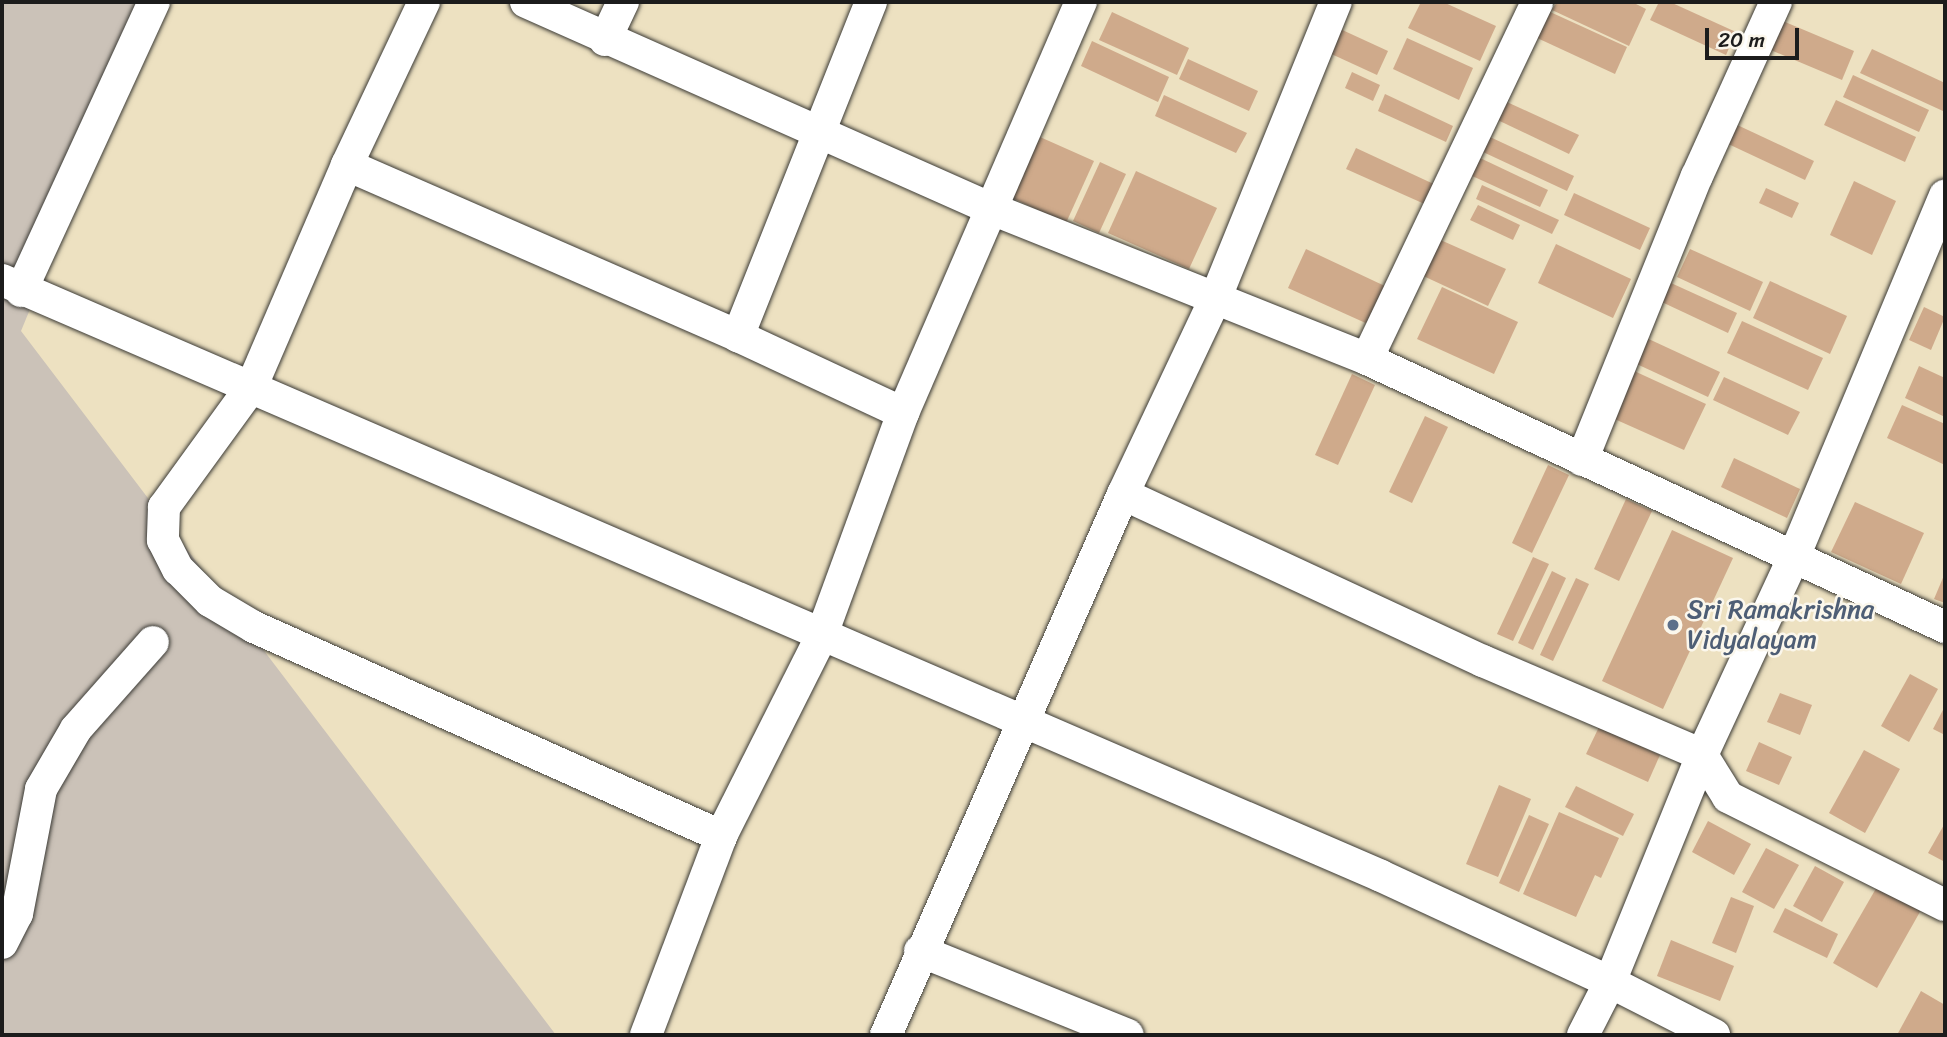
<!DOCTYPE html>
<style>
body{margin:0}
#map{position:relative;width:1947px;height:1037px;overflow:hidden;background:#ede1c1;font-family:Sriracha,sans-serif}
div>[style]{position:absolute}
[style*='--x']{left:calc(var(--x)*1px);top:calc(var(--y)*1px);width:calc(var(--w)*1px);rotate:calc(var(--a)*1deg)}
.industrial>*{inset:0;background:#cbc2b8}
.building>*{inset:0;background:#cfaa8b}
.roads{filter:drop-shadow(0 0 2px #3b3a35) drop-shadow(0 0 2px #3b3a35)}
.minor>*{height:32px;margin:-16px;padding:0 16px;transform-origin:16px;border-radius:16px;background:#fff}
.dots>*{width:19px;height:19px;translate:-50% -50%;box-sizing:border-box;border:4px solid #fbf7ec;border-radius:50%}
span{translate:-50% -50%;white-space:nowrap;text-align:center;line-height:1.15;-webkit-text-stroke:5px #fbf7ec;paint-order:stroke}
.service-label{font-size:26px;color:#4e5e75}
.left{translate:0 -50%;text-align:left}
.frame{position:absolute;inset:0;border:4px solid #1c1c1c;pointer-events:none}
.scale{position:absolute;left:1705px;top:28px;width:94px;height:32px;box-sizing:border-box;border:4px solid #1c1c1c;border-top:0;padding-left:9px;font-size:21px;line-height:24px;white-space:nowrap;color:#1c1c1c;-webkit-text-stroke:5px #fbf7ec;paint-order:stroke}
</style>
<div id="map">
<div class="industrial">
<i style="clip-path:polygon(2px 2px,157px 2px,21px 331px,556px 1035px,2px 1035px)"></i>
</div>
<div class="building">
<i style="clip-path:polygon(1421px 2px,1443px 2px,1496px 26px,1480px 61px,1408px 28px)"></i>
<i style="clip-path:polygon(1557px 2px,1632px 2px,1646px 9px,1629px 46px,1552px 10px)"></i>
<i style="clip-path:polygon(1659px 2px,1670px 2px,1736px 32px,1726px 55px,1650px 20px)"></i>
<i style="clip-path:polygon(1548px 11px,1627px 47px,1615px 74px,1535px 37px)"></i>
<i style="clip-path:polygon(1112px 12px,1189px 48px,1177px 75px,1099px 40px)"></i>
<i style="clip-path:polygon(1778px 19px,1854px 51px,1842px 80px,1766px 48px)"></i>
<i style="clip-path:polygon(1338px 28px,1388px 51px,1377px 75px,1327px 52px)"></i>
<i style="clip-path:polygon(1407px 38px,1473px 68px,1459px 100px,1393px 69px)"></i>
<i style="clip-path:polygon(1092px 41px,1169px 77px,1158px 102px,1081px 66px)"></i>
<i style="clip-path:polygon(1872px 49px,1945px 83px,1943px 111px,1860px 73px)"></i>
<i style="clip-path:polygon(1188px 59px,1258px 91px,1249px 111px,1179px 79px)"></i>
<i style="clip-path:polygon(1352px 72px,1380px 85px,1373px 101px,1345px 88px)"></i>
<i style="clip-path:polygon(1853px 75px,1929px 110px,1919px 132px,1843px 97px)"></i>
<i style="clip-path:polygon(1385px 94px,1453px 126px,1446px 142px,1378px 111px)"></i>
<i style="clip-path:polygon(1164px 95px,1247px 133px,1236px 153px,1155px 116px)"></i>
<i style="clip-path:polygon(1496px 97px,1579px 135px,1569px 154px,1487px 115px)"></i>
<i style="clip-path:polygon(1836px 100px,1916px 137px,1905px 162px,1824px 125px)"></i>
<i style="clip-path:polygon(1733px 123px,1814px 161px,1805px 180px,1724px 142px)"></i>
<i style="clip-path:polygon(1040px 137px,1094px 161px,1066px 223px,1012px 198px)"></i>
<i style="clip-path:polygon(1490px 137px,1574px 176px,1567px 191px,1483px 152px)"></i>
<i style="clip-path:polygon(1356px 148px,1438px 186px,1429px 206px,1346px 169px)"></i>
<i style="clip-path:polygon(1478px 157px,1548px 190px,1540px 207px,1470px 175px)"></i>
<i style="clip-path:polygon(1100px 162px,1126px 174px,1099px 233px,1073px 221px)"></i>
<i style="clip-path:polygon(1136px 171px,1217px 208px,1189px 269px,1108px 233px)"></i>
<i style="clip-path:polygon(1854px 181px,1896px 201px,1872px 255px,1830px 235px)"></i>
<i style="clip-path:polygon(1482px 185px,1559px 220px,1552px 234px,1476px 199px)"></i>
<i style="clip-path:polygon(1766px 188px,1799px 203px,1792px 218px,1759px 203px)"></i>
<i style="clip-path:polygon(1574px 193px,1650px 228px,1640px 250px,1564px 215px)"></i>
<i style="clip-path:polygon(1478px 205px,1520px 225px,1513px 240px,1470px 220px)"></i>
<i style="clip-path:polygon(1436px 238px,1506px 269px,1488px 306px,1419px 274px)"></i>
<i style="clip-path:polygon(1556px 244px,1631px 279px,1613px 318px,1538px 283px)"></i>
<i style="clip-path:polygon(1306px 249px,1387px 287px,1370px 325px,1288px 288px)"></i>
<i style="clip-path:polygon(1690px 249px,1763px 282px,1750px 311px,1677px 277px)"></i>
<i style="clip-path:polygon(1660px 278px,1737px 313px,1728px 333px,1651px 297px)"></i>
<i style="clip-path:polygon(1770px 281px,1847px 316px,1830px 354px,1753px 318px)"></i>
<i style="clip-path:polygon(1442px 287px,1518px 322px,1494px 374px,1417px 339px)"></i>
<i style="clip-path:polygon(1924px 307px,1945px 317px,1931px 350px,1909px 340px)"></i>
<i style="clip-path:polygon(1742px 321px,1823px 358px,1808px 390px,1727px 353px)"></i>
<i style="clip-path:polygon(1640px 335px,1720px 372px,1708px 397px,1628px 360px)"></i>
<i style="clip-path:polygon(1919px 366px,1945px 378px,1945px 417px,1905px 398px)"></i>
<i style="clip-path:polygon(1632px 370px,1706px 404px,1684px 450px,1610px 417px)"></i>
<i style="clip-path:polygon(1352px 374px,1375px 385px,1338px 465px,1315px 455px)"></i>
<i style="clip-path:polygon(1724px 377px,1800px 412px,1788px 435px,1713px 400px)"></i>
<i style="clip-path:polygon(1902px 405px,1945px 424px,1945px 465px,1887px 438px)"></i>
<i style="clip-path:polygon(1425px 416px,1448px 427px,1412px 503px,1389px 492px)"></i>
<i style="clip-path:polygon(1734px 458px,1800px 489px,1787px 518px,1721px 487px)"></i>
<i style="clip-path:polygon(1548px 465px,1569px 475px,1532px 553px,1512px 543px)"></i>
<i style="clip-path:polygon(1626px 499px,1652px 511px,1619px 581px,1594px 569px)"></i>
<i style="clip-path:polygon(1855px 502px,1924px 533px,1901px 584px,1831px 552px)"></i>
<i style="clip-path:polygon(1672px 530px,1733px 558px,1663px 709px,1602px 681px)"></i>
<i style="clip-path:polygon(1533px 557px,1549px 564px,1513px 641px,1497px 634px)"></i>
<i style="clip-path:polygon(1552px 571px,1566px 578px,1533px 650px,1518px 643px)"></i>
<i style="clip-path:polygon(1945px 573px,1945px 603px,1934px 599px)"></i>
<i style="clip-path:polygon(1576px 578px,1589px 584px,1553px 661px,1540px 655px)"></i>
<i style="clip-path:polygon(1910px 674px,1938px 689px,1909px 742px,1881px 726px)"></i>
<i style="clip-path:polygon(1780px 693px,1812px 705px,1800px 735px,1767px 722px)"></i>
<i style="clip-path:polygon(1945px 706px,1945px 735px,1933px 729px)"></i>
<i style="clip-path:polygon(1599px 727px,1660px 755px,1648px 782px,1586px 754px)"></i>
<i style="clip-path:polygon(1759px 742px,1792px 757px,1779px 785px,1746px 771px)"></i>
<i style="clip-path:polygon(1864px 750px,1900px 769px,1865px 833px,1829px 813px)"></i>
<i style="clip-path:polygon(1499px 785px,1531px 799px,1498px 877px,1466px 864px)"></i>
<i style="clip-path:polygon(1576px 786px,1634px 814px,1623px 836px,1565px 807px)"></i>
<i style="clip-path:polygon(1559px 812px,1619px 838px,1601px 878px,1595px 875px,1576px 917px,1523px 894px)"></i>
<i style="clip-path:polygon(1529px 815px,1549px 824px,1519px 892px,1499px 883px)"></i>
<i style="clip-path:polygon(1708px 821px,1751px 844px,1734px 875px,1692px 852px)"></i>
<i style="clip-path:polygon(1945px 823px,1945px 862px,1928px 853px)"></i>
<i style="clip-path:polygon(1766px 848px,1799px 865px,1774px 909px,1742px 892px)"></i>
<i style="clip-path:polygon(1815px 866px,1844px 882px,1822px 922px,1793px 906px)"></i>
<i style="clip-path:polygon(1878px 885px,1921px 910px,1877px 988px,1833px 963px)"></i>
<i style="clip-path:polygon(1731px 897px,1754px 906px,1736px 953px,1712px 943px)"></i>
<i style="clip-path:polygon(1785px 908px,1838px 934px,1827px 958px,1773px 932px)"></i>
<i style="clip-path:polygon(1671px 940px,1734px 966px,1720px 1001px,1657px 976px)"></i>
<i style="clip-path:polygon(1921px 991px,1945px 1005px,1945px 1035px,1897px 1035px)"></i>
</div>
<div class="roads">
<div class="minor">
<i style="--x:424;--y:2;--w:180;--a:115.3"></i>
<i style="--x:347;--y:165;--w:241;--a:113.3"></i>
<i style="--x:252;--y:386;--w:150;--a:126"></i>
<i style="--x:164;--y:507;--w:33;--a:92"></i>
<i style="--x:163;--y:540;--w:33;--a:63"></i>
<i style="--x:178;--y:569;--w:45;--a:45"></i>
<i style="--x:210;--y:601;--w:51;--a:30.6"></i>
<i style="--x:254;--y:627;--w:512;--a:24.11"></i>
<i style="--x:526;--y:2;--w:510;--a:23.95"></i>
<i style="--x:992;--y:209;--w:404;--a:21.8"></i>
<i style="--x:1367;--y:359;--w:637;--a:24.88"></i>
<i style="--x:871;--y:2;--w:360;--a:111.7"></i>
<i style="--x:738;--y:336;--w:182;--a:25"></i>
<i style="--x:605;--y:40;--w:42;--a:-64.7"></i>
<i style="--x:347;--y:165;--w:427;--a:23.6"></i>
<i style="--x:2;--y:280;--w:1502;--a:23.37"></i>
<i style="--x:1381;--y:876;--w:252;--a:24.8"></i>
<i style="--x:1610;--y:982;--w:117;--a:27"></i>
<i style="--x:21;--y:291;--w:318;--a:-65.3"></i>
<i style="--x:1367;--y:359;--w:395;--a:-64.5"></i>
<i style="--x:1582;--y:460;--w:306;--a:-68"></i>
<i style="--x:1697;--y:176;--w:191;--a:-65.6"></i>
<i style="--x:1123;--y:494;--w:397;--a:24.9"></i>
<i style="--x:1483;--y:661;--w:238;--a:23.2"></i>
<i style="--x:1702;--y:755;--w:49;--a:58.2"></i>
<i style="--x:1728;--y:797;--w:242;--a:26.5"></i>
<i style="--x:2;--y:943;--w:33;--a:-63"></i>
<i style="--x:17;--y:914;--w:127;--a:-79.1"></i>
<i style="--x:41;--y:789;--w:69;--a:-59.7"></i>
<i style="--x:76;--y:729;--w:116;--a:-48.5"></i>
<i style="--x:920;--y:951;--w:224;--a:22"></i>
<i style="--x:646;--y:1035;--w:213;--a:-69.3"></i>
<i style="--x:721;--y:836;--w:223;--a:-63.3"></i>
<i style="--x:821;--y:637;--w:239;--a:-69.9"></i>
<i style="--x:903;--y:413;--w:448;--a:-66.6"></i>
<i style="--x:886;--y:1035;--w:591;--a:-66.34"></i>
<i style="--x:1123;--y:494;--w:218;--a:-64.7"></i>
<i style="--x:1216;--y:297;--w:318;--a:-67.9"></i>
<i style="--x:1583;--y:1035;--w:59;--a:-63"></i>
<i style="--x:1610;--y:982;--w:245;--a:-67.9"></i>
<i style="--x:1702;--y:755;--w:216;--a:-65.1"></i>
<i style="--x:1793;--y:559;--w:394;--a:-67.3"></i>
</div>
</div>
<div class="dots">
<i style="left:1673px;top:625px;background:#5c6f8a"></i>
</div>
<div class="service-label">
<span class="left" style="left:1687px;top:625px">Sri Ramakrishna<br>Vidyalayam</span>
</div>
<div class="frame"></div>
<div class="scale">20 m</div>
</div>
